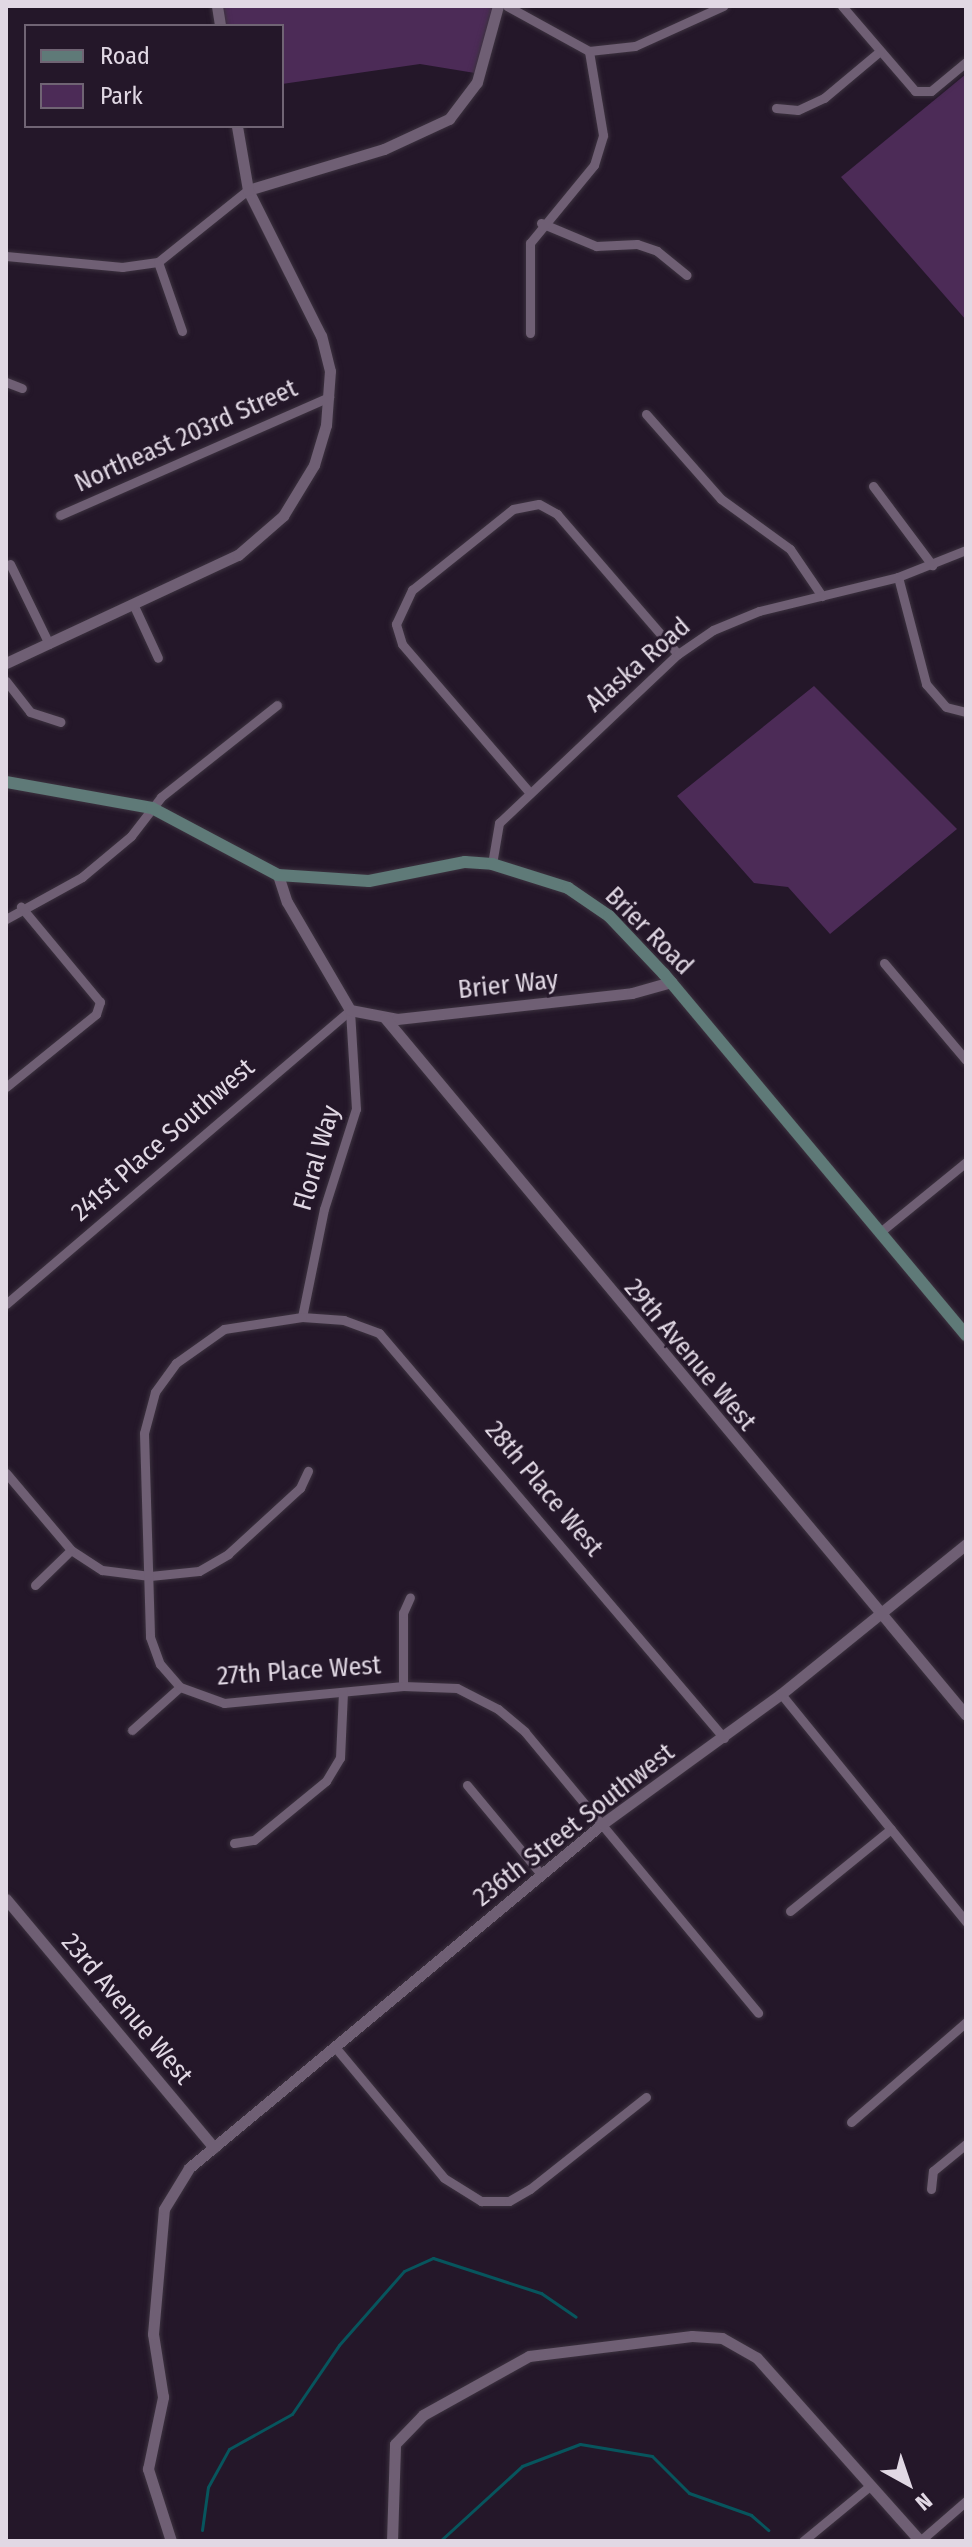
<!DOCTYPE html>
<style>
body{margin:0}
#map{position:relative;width:972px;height:2547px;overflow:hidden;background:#241729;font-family:"Fira Sans Condensed",sans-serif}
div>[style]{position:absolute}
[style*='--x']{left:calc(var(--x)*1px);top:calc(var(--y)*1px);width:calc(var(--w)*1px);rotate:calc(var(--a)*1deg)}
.green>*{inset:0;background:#4c2b57}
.stream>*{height:3px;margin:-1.5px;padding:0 1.5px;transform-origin:1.5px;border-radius:1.5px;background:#07555d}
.roads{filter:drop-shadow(0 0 2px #3c323f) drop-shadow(0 0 2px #3c323f)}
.minor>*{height:9px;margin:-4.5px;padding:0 4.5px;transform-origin:4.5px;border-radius:4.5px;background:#6f5f74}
.tertiary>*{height:11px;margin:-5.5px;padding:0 5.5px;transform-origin:5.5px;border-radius:5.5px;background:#6f5f74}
.secondary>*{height:12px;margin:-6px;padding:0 6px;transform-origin:6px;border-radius:6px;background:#5f7a78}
span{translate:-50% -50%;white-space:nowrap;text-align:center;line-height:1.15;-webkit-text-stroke:6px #241729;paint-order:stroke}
.street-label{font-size:26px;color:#e1d8e4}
.frame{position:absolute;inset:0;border:8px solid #e1d8e4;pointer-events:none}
.legend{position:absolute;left:24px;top:24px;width:260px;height:104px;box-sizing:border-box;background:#241729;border:2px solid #706474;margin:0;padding:10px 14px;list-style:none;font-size:24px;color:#e1d8e4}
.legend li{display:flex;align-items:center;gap:16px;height:40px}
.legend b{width:40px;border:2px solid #706474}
.north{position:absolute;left:868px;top:2443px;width:80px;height:80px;-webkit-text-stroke:6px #241729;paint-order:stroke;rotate:140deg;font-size:22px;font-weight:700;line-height:32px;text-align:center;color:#e1d8e4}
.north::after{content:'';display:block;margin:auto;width:28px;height:36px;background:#e1d8e4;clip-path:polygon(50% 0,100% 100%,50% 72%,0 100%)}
</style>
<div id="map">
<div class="green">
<i style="clip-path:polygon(221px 6px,495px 6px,475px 73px,420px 64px,282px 84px,282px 26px,225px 26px)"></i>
<i style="clip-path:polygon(966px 74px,966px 320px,841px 177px)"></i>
<i style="clip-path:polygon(814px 686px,957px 829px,830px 934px,788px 887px,754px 883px,677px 796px)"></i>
</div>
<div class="stream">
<i style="--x:202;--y:2530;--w:43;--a:-82.1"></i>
<i style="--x:208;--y:2487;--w:43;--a:-61.1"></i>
<i style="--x:229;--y:2449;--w:72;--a:-29.1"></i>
<i style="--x:292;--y:2414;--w:83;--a:-55.7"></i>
<i style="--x:339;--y:2345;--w:98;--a:-48.7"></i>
<i style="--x:404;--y:2271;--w:32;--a:-24"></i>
<i style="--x:433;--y:2258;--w:114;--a:18"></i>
<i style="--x:541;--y:2293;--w:42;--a:34.4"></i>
<i style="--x:440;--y:2541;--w:111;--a:-42.4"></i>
<i style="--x:522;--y:2466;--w:62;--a:-20.8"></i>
<i style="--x:580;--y:2444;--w:73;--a:9.5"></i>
<i style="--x:652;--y:2456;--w:52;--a:45"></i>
<i style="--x:689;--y:2493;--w:66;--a:19.5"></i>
<i style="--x:751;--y:2515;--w:23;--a:41"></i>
</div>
<div class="roads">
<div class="minor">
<i style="--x:507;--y:6;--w:94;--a:28.8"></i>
<i style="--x:589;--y:51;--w:46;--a:-6.2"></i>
<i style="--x:635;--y:46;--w:97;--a:-24.4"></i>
<i style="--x:842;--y:6;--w:112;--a:49.3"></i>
<i style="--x:915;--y:91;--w:16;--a:0"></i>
<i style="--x:931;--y:91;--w:45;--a:-39.6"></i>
<i style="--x:776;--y:108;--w:22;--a:5"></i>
<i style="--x:798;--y:110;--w:29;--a:-25"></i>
<i style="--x:824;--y:98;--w:73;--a:-40"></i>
<i style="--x:541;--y:223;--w:60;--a:22.7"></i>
<i style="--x:596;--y:246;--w:41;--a:-2.8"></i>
<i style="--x:637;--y:244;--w:21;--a:19"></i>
<i style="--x:657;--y:251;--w:38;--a:39"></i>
<i style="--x:6;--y:256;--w:117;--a:5.4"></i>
<i style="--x:122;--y:267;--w:36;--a:-8"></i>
<i style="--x:158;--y:262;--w:115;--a:-38.7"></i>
<i style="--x:158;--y:262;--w:73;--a:70.8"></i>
<i style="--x:530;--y:333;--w:90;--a:-90"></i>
<i style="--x:530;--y:243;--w:101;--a:-50.6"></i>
<i style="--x:594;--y:165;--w:31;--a:-73"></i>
<i style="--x:603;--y:135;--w:85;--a:-99.5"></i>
<i style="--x:6;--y:382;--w:17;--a:21"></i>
<i style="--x:646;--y:414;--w:113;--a:48.6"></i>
<i style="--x:721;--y:499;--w:85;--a:35.9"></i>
<i style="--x:790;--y:549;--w:57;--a:55.8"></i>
<i style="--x:873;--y:486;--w:99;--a:53.2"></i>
<i style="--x:60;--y:515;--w:294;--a:-23.7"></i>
<i style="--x:10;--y:564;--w:89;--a:64"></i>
<i style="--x:898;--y:577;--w:111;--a:75.3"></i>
<i style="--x:926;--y:684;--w:30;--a:49"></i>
<i style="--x:946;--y:707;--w:21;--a:14"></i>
<i style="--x:134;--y:606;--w:57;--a:65.2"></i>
<i style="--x:6;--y:681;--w:39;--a:52"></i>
<i style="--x:30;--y:712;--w:32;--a:18"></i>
<i style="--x:530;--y:793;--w:196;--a:-130.7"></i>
<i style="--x:402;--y:644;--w:21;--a:-107"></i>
<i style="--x:396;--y:624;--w:38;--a:-65"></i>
<i style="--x:412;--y:590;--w:129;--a:-38.7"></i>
<i style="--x:513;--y:509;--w:26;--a:-11"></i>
<i style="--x:539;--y:504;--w:21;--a:29"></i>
<i style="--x:557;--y:514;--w:185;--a:49.2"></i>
<i style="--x:492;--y:864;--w:42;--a:-80.3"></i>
<i style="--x:499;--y:823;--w:246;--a:-43.4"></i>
<i style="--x:678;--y:654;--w:42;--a:-34.4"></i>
<i style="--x:713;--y:630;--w:50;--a:-22.4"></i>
<i style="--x:759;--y:611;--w:143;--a:-13.7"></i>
<i style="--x:898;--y:577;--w:73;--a:-21.7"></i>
<i style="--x:6;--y:919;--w:87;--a:-28.9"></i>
<i style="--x:82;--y:877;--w:64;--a:-39.9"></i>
<i style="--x:131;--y:836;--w:49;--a:-52.4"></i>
<i style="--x:161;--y:797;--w:148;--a:-38.4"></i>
<i style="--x:884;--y:963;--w:127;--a:49.8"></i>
<i style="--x:6;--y:1087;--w:116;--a:-39"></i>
<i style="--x:96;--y:1014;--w:13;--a:-72"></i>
<i style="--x:100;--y:1002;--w:124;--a:-129.7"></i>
<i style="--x:879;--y:1233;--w:112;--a:-39.2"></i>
<i style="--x:6;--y:1304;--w:453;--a:-40.5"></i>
<i style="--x:302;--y:1317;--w:110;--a:-78.5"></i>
<i style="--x:324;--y:1209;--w:105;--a:-72.3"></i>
<i style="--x:356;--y:1109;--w:99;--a:-93.5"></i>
<i style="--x:6;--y:1473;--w:101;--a:49.8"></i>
<i style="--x:71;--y:1550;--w:37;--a:33"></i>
<i style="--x:102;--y:1570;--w:48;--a:7.1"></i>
<i style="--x:150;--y:1576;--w:49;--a:-5.8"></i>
<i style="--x:199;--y:1571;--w:34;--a:-30"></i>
<i style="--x:228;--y:1554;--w:98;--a:-42.5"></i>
<i style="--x:300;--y:1488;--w:19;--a:-65"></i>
<i style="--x:35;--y:1585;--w:50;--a:-44.2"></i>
<i style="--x:403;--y:1686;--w:73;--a:-90"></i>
<i style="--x:403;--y:1613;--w:17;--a:-66"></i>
<i style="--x:781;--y:1694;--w:294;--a:50.9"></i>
<i style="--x:132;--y:1730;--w:64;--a:-41.9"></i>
<i style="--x:724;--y:1738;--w:532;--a:-130.43"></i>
<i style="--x:379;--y:1333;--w:37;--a:-160"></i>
<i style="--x:344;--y:1320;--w:42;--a:-175.9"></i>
<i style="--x:302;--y:1317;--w:79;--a:171.3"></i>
<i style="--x:224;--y:1329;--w:59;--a:144.7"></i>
<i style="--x:176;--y:1363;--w:36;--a:126"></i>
<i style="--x:155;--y:1392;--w:42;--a:105"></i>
<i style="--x:144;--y:1433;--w:204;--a:88.3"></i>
<i style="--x:150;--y:1637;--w:29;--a:70"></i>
<i style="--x:160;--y:1664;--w:30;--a:49"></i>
<i style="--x:180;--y:1687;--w:47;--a:20"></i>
<i style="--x:224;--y:1703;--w:180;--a:-5.4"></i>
<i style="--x:403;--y:1686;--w:54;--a:2.1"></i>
<i style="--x:457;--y:1688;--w:46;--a:27.1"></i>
<i style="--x:498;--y:1709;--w:35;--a:40"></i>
<i style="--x:525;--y:1732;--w:365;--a:50.3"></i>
<i style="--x:467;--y:1785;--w:116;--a:50.3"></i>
<i style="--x:234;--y:1843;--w:20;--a:-9"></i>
<i style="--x:254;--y:1840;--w:93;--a:-39.3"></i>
<i style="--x:326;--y:1781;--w:27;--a:-59"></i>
<i style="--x:340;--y:1758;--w:66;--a:-87.4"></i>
<i style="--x:790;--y:1911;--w:130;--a:-39.1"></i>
<i style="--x:335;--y:2047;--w:170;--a:50.2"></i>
<i style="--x:444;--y:2178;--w:44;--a:31.9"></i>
<i style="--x:481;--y:2201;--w:28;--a:0"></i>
<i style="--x:509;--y:2201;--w:24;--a:-30"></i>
<i style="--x:530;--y:2189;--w:148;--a:-38.4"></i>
<i style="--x:851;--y:2122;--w:152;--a:-41"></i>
<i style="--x:931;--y:2189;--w:18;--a:-84"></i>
<i style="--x:933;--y:2171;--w:43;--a:-39.3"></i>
<i style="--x:803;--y:2541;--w:88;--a:-39.5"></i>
<i style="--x:920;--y:2541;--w:61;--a:-41"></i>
</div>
<div class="tertiary">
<i style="--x:217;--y:6;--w:20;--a:81"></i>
<i style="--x:248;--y:190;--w:142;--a:-16.8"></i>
<i style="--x:384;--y:149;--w:72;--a:-24.8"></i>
<i style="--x:449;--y:119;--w:46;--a:-52.9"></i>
<i style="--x:477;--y:82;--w:79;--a:-74.6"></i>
<i style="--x:6;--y:663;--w:256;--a:-25"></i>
<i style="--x:238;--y:555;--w:60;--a:-40.9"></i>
<i style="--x:283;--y:516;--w:60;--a:-58.7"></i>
<i style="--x:314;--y:465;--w:42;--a:-73.3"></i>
<i style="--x:326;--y:425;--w:54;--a:-85.8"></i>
<i style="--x:330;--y:371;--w:36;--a:-104"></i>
<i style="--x:321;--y:336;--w:163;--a:-116.6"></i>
<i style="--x:248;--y:190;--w:65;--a:-99.8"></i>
<i style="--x:278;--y:875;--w:28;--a:72"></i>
<i style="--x:287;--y:902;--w:125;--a:59.7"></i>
<i style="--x:350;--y:1010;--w:48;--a:10.8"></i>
<i style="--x:397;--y:1019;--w:236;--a:-6.3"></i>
<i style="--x:632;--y:993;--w:41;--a:-15.8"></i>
<i style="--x:385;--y:1018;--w:907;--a:50.19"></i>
<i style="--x:6;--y:1899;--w:324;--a:50.1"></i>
<i style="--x:171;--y:2541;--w:76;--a:-107.7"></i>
<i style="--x:148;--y:2469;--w:74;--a:-78.2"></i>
<i style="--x:163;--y:2397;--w:64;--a:-99"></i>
<i style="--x:153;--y:2334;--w:125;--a:-85"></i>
<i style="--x:164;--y:2209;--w:48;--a:-58.6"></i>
<i style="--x:189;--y:2168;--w:537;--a:-39.79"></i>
<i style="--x:602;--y:1824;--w:221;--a:-36"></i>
<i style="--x:781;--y:1694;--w:238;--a:-39"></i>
<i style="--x:392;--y:2541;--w:97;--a:-88.2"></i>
<i style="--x:395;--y:2444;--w:40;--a:-46"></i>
<i style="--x:423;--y:2415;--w:121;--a:-29.1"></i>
<i style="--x:529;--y:2356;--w:164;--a:-7"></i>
<i style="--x:692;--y:2336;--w:30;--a:4"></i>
<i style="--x:722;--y:2338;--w:40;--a:29.7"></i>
<i style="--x:757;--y:2358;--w:245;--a:48.3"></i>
</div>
<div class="secondary">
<i style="--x:6;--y:782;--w:148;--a:10.1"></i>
<i style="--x:152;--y:808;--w:143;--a:28"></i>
<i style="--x:278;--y:875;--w:91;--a:3.8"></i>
<i style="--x:369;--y:881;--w:98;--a:-11.2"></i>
<i style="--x:465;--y:862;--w:27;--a:4"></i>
<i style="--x:492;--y:864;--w:80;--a:17.5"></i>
<i style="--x:568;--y:888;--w:50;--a:34.3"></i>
<i style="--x:609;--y:916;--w:80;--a:46.5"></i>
<i style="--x:664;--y:974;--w:471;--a:50.1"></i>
</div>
</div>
<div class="street-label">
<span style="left:186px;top:436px;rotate:-24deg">Northeast 203rd Street</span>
<span style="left:638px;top:665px;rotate:-41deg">Alaska Road</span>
<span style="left:649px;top:931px;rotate:45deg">Brier Road</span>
<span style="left:508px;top:985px;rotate:-6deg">Brier Way</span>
<span style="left:163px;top:1140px;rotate:-41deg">241st Place Southwest</span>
<span style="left:317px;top:1158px;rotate:-74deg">Floral Way</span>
<span style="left:690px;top:1355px;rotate:50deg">29th Avenue West</span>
<span style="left:544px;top:1489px;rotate:50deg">28th Place West</span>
<span style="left:299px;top:1671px;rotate:-4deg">27th Place West</span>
<span style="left:574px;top:1825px;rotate:-38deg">236th Street Southwest</span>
<span style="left:127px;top:2009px;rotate:50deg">23rd Avenue West</span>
</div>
<div class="frame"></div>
<ul class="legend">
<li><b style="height:10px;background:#5f7a78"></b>Road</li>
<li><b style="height:22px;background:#4c2b57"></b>Park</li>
</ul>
<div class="north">N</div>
</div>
